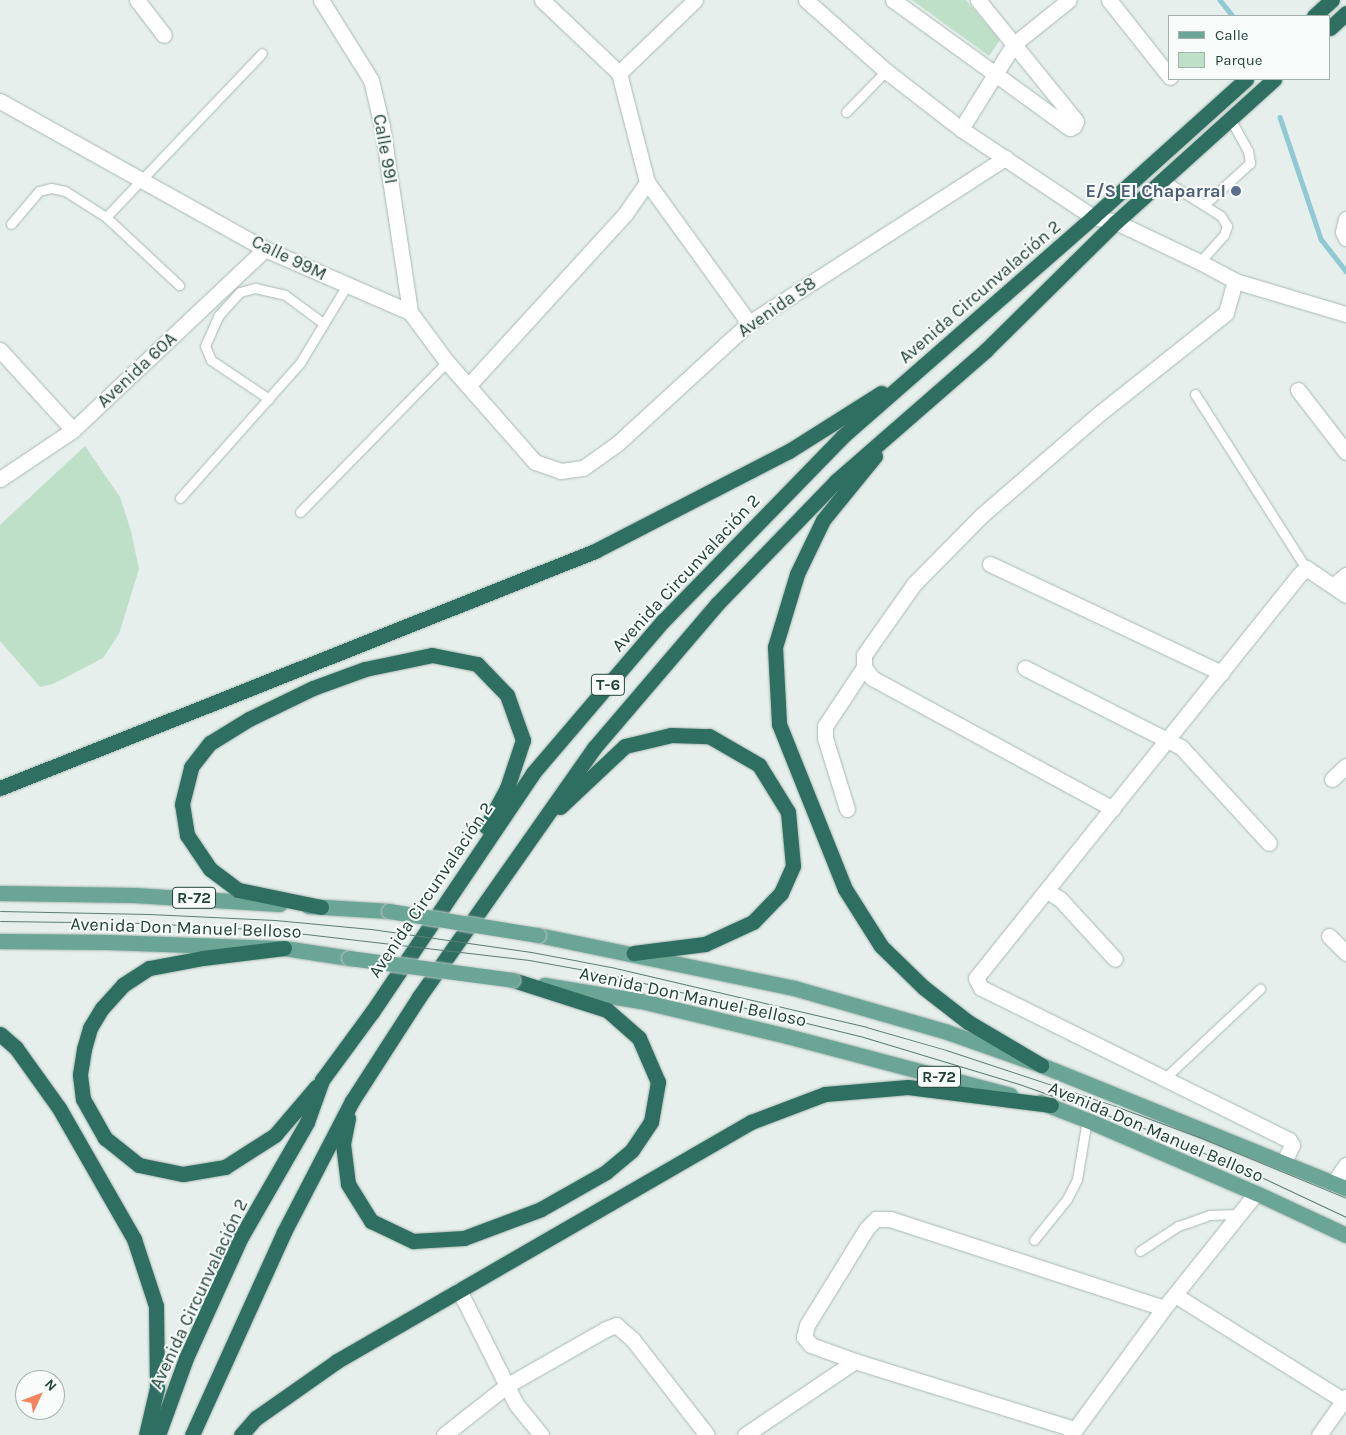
<!DOCTYPE html>
<meta charset="utf-8">
<style>
body{margin:0}
#map{position:relative;width:1346px;height:1435px;overflow:hidden;background:#e6efeb;font-family:Karla,sans-serif}
div>[style]{position:absolute}
[style*='--x']{left:calc(var(--x)*1px);top:calc(var(--y)*1px);width:calc(var(--w)*1px);rotate:calc(var(--a)*1deg)}
.green>*{inset:0;background:#bfe0c8}
.stream>*{height:4.5px;margin:-2.25px;padding:0 2.25px;transform-origin:2.25px;border-radius:2.25px;background:#8ec9d4}
.roads{filter:drop-shadow(0 0 1px #a8b8b2) drop-shadow(0 0 1px #a8b8b2)}
.lane>*{height:9px;margin:-4.5px;padding:0 4.5px;transform-origin:4.5px;border-radius:4.5px;background:#fff}
.street>*{height:15px;margin:-7.5px;padding:0 7.5px;transform-origin:7.5px;border-radius:7.5px;background:#fff}
.primary>*{height:15px;margin:-7.5px;padding:0 7.5px;transform-origin:7.5px;border-radius:7.5px;background:#6aa596}
.highway>*{height:15px;margin:-7.5px;padding:0 7.5px;transform-origin:7.5px;border-radius:7.5px;background:#2f6f62}
.tram>*{height:1px;margin:-0.5px;padding:0 0.5px;transform-origin:0.5px;border-radius:0.5px;background:#5f7d75}
.bridges{filter:drop-shadow(0 0 1px #c2cac8) drop-shadow(0 0 1px #c2cac8)}
.primary-bridge>*{height:15px;margin:-7.5px;padding:0 7.5px;transform-origin:7.5px;border-radius:7.5px;background:#6aa596}
.dots>*{width:14px;height:14px;translate:-50% -50%;box-sizing:border-box;border:2px solid #f7fbf9;border-radius:50%}
span{translate:-50% -50%;white-space:nowrap;text-align:center;line-height:1.15;-webkit-text-stroke:4px #f7fbf9;paint-order:stroke}
.shield-label span{padding:1px 4px;background:#f7fbf9;border:1px solid;border-radius:4px;-webkit-text-stroke-width:0}
.shield-label{font-size:16px;color:#24423a;font-weight:700}
.street-label{font-size:18px;color:#24423a}
.service-label{font-size:18px;color:#4e5e75;font-weight:700}
.right{translate:-100% -50%;text-align:right}
.legend{position:absolute;left:1168px;top:15px;width:162px;height:65px;box-sizing:border-box;background:#f7fbf9;border:1px solid #a3b1ad;margin:0;padding:6px 9px;list-style:none;font-size:15px;color:#24423a}
.legend li{display:flex;align-items:center;gap:10px;height:25px}
.legend b{width:25px;border:1px solid #a3b1ad}
.north{position:absolute;left:15px;top:1370px;width:50px;height:50px;box-sizing:border-box;background:#f7fbf9;border:1px solid #a3b1ad;border-radius:50%;rotate:47deg;font-size:14px;font-weight:700;line-height:20px;text-align:center;color:#24423a}
.north::after{content:'';display:block;margin:auto;width:18px;height:22px;background:#f4845f;clip-path:polygon(50% 0,100% 100%,50% 72%,0 100%)}
</style>
<div id="map">
<div class="green">
<i style="clip-path:polygon(912px 0,966px 0,1000px 40px,989px 56px)"></i>
<i style="clip-path:polygon(85px 446px,120px 497px,131px 531px,139px 569px,119px 634px,103px 658px,53px 684px,40px 687px,0 641px,0 525px)"></i>
</div>
<div class="stream">
<i style="--x:1220;--y:0;--w:21;--a:51"></i>
<i style="--x:1280;--y:117;--w:129;--a:71.4"></i>
<i style="--x:1321;--y:239;--w:41;--a:52"></i>
</div>
<div class="roads">
<div class="lane">
<i style="--x:846;--y:112;--w:57;--a:-45.7"></i>
<i style="--x:1164;--y:180;--w:67;--a:32.3"></i>
<i style="--x:1221;--y:216;--w:12;--a:59"></i>
<i style="--x:1227;--y:226;--w:9;--a:108"></i>
<i style="--x:1224;--y:235;--w:36;--a:132"></i>
<i style="--x:1204;--y:205;--w:62;--a:-42.4"></i>
<i style="--x:1250;--y:163;--w:12;--a:-99"></i>
<i style="--x:1248;--y:151;--w:37;--a:-119"></i>
<i style="--x:106;--y:217;--w:226;--a:-46.4"></i>
<i style="--x:11;--y:224;--w:43;--a:-49.7"></i>
<i style="--x:39;--y:191;--w:12;--a:-14"></i>
<i style="--x:51;--y:188;--w:14;--a:12"></i>
<i style="--x:65;--y:191;--w:49;--a:32.4"></i>
<i style="--x:106;--y:217;--w:100;--a:43"></i>
<i style="--x:1195;--y:394;--w:206;--a:57.5"></i>
<i style="--x:269;--y:399;--w:70;--a:-146.1"></i>
<i style="--x:211;--y:360;--w:15;--a:-113"></i>
<i style="--x:205;--y:346;--w:34;--a:-66"></i>
<i style="--x:219;--y:315;--w:31;--a:-48"></i>
<i style="--x:240;--y:292;--w:16;--a:-15"></i>
<i style="--x:255;--y:288;--w:31;--a:13"></i>
<i style="--x:285;--y:295;--w:47;--a:36.4"></i>
<i style="--x:180;--y:498;--w:181;--a:-48.4"></i>
<i style="--x:300;--y:363;--w:91;--a:-58.9"></i>
<i style="--x:300;--y:512;--w:210;--a:-45.6"></i>
<i style="--x:1164;--y:1079;--w:132;--a:-43.2"></i>
<i style="--x:1034;--y:1240;--w:53;--a:-51.2"></i>
<i style="--x:1067;--y:1199;--w:22;--a:-63"></i>
<i style="--x:1077;--y:1179;--w:60;--a:-80.4"></i>
<i style="--x:1140;--y:1251;--w:45;--a:-33.3"></i>
<i style="--x:1178;--y:1226;--w:13;--a:-18"></i>
<i style="--x:1190;--y:1222;--w:20;--a:-20"></i>
<i style="--x:1209;--y:1215;--w:30;--a:-2"></i>
</div>
<div class="street">
<i style="--x:137;--y:0;--w:44;--a:52.4"></i>
<i style="--x:321;--y:0;--w:94;--a:58"></i>
<i style="--x:371;--y:80;--w:47;--a:76.6"></i>
<i style="--x:382;--y:126;--w:188;--a:81.4"></i>
<i style="--x:542;--y:0;--w:106;--a:43.5"></i>
<i style="--x:619;--y:73;--w:113;--a:75.6"></i>
<i style="--x:647;--y:182;--w:174;--a:54.1"></i>
<i style="--x:806;--y:0;--w:107;--a:41.6"></i>
<i style="--x:886;--y:71;--w:95;--a:37.7"></i>
<i style="--x:961;--y:129;--w:159;--a:33.7"></i>
<i style="--x:1093;--y:217;--w:24;--a:12"></i>
<i style="--x:1116;--y:222;--w:93;--a:25.5"></i>
<i style="--x:1200;--y:262;--w:40;--a:28"></i>
<i style="--x:1235;--y:281;--w:33;--a:106"></i>
<i style="--x:1226;--y:313;--w:159;--a:141.6"></i>
<i style="--x:1101;--y:412;--w:157;--a:139.1"></i>
<i style="--x:982;--y:515;--w:97;--a:134.6"></i>
<i style="--x:914;--y:584;--w:87;--a:125.2"></i>
<i style="--x:864;--y:655;--w:12;--a:90"></i>
<i style="--x:864;--y:667;--w:14;--a:54"></i>
<i style="--x:872;--y:678;--w:274;--a:28.5"></i>
<i style="--x:893;--y:0;--w:218;--a:35.9"></i>
<i style="--x:1070;--y:128;--w:4;--a:-27"></i>
<i style="--x:1074;--y:126;--w:5;--a:-68"></i>
<i style="--x:1076;--y:121;--w:156;--a:-129"></i>
<i style="--x:1109;--y:0;--w:98;--a:51.6"></i>
<i style="--x:619;--y:73;--w:105;--a:-43.8"></i>
<i style="--x:0;--y:101;--w:304;--a:29.2"></i>
<i style="--x:265;--y:249;--w:158;--a:23.5"></i>
<i style="--x:410;--y:312;--w:62;--a:53.5"></i>
<i style="--x:447;--y:362;--w:133;--a:48.7"></i>
<i style="--x:535;--y:462;--w:28;--a:19"></i>
<i style="--x:561;--y:471;--w:22;--a:-8"></i>
<i style="--x:583;--y:468;--w:43;--a:-35.5"></i>
<i style="--x:618;--y:443;--w:178;--a:-42.5"></i>
<i style="--x:749;--y:323;--w:305;--a:-32.8"></i>
<i style="--x:961;--y:129;--w:100;--a:-58.1"></i>
<i style="--x:1014;--y:44;--w:70;--a:-38.7"></i>
<i style="--x:1346;--y:219;--w:13;--a:103"></i>
<i style="--x:1343;--y:232;--w:7;--a:63"></i>
<i style="--x:1235;--y:281;--w:116;--a:16.6"></i>
<i style="--x:0;--y:350;--w:108;--a:47.6"></i>
<i style="--x:468;--y:386;--w:233;--a:-47.6"></i>
<i style="--x:625;--y:214;--w:39;--a:-55"></i>
<i style="--x:1298;--y:390;--w:78;--a:52.3"></i>
<i style="--x:0;--y:479;--w:88;--a:-33.9"></i>
<i style="--x:73;--y:430;--w:264;--a:-43.3"></i>
<i style="--x:990;--y:564;--w:256;--a:25.2"></i>
<i style="--x:1334;--y:585;--w:16;--a:-40"></i>
<i style="--x:1025;--y:668;--w:175;--a:26.9"></i>
<i style="--x:1181;--y:747;--w:130;--a:47.5"></i>
<i style="--x:1332;--y:779;--w:19;--a:-43"></i>
<i style="--x:847;--y:809;--w:74;--a:-107.2"></i>
<i style="--x:825;--y:738;--w:12;--a:-90"></i>
<i style="--x:825;--y:726;--w:71;--a:-56.5"></i>
<i style="--x:1047;--y:891;--w:15;--a:32"></i>
<i style="--x:1060;--y:899;--w:81;--a:47.5"></i>
<i style="--x:1329;--y:936;--w:24;--a:45"></i>
<i style="--x:1284;--y:1162;--w:19;--a:-65"></i>
<i style="--x:1292;--y:1145;--w:6;--a:-121"></i>
<i style="--x:1289;--y:1140;--w:343;--a:-153.7"></i>
<i style="--x:981;--y:988;--w:11;--a:-117"></i>
<i style="--x:976;--y:978;--w:516;--a:-51.29"></i>
<i style="--x:1299;--y:575;--w:10;--a:-45"></i>
<i style="--x:1306;--y:568;--w:48;--a:34"></i>
<i style="--x:1334;--y:1182;--w:21;--a:-55"></i>
<i style="--x:459;--y:1290;--w:127;--a:63.4"></i>
<i style="--x:516;--y:1404;--w:40;--a:51"></i>
<i style="--x:1175;--y:1295;--w:202;--a:32"></i>
<i style="--x:1074;--y:1429;--w:229;--a:-162.8"></i>
<i style="--x:855;--y:1361;--w:47;--a:-160"></i>
<i style="--x:811;--y:1345;--w:11;--a:-131"></i>
<i style="--x:804;--y:1337;--w:12;--a:-76"></i>
<i style="--x:807;--y:1325;--w:114;--a:-58.3"></i>
<i style="--x:867;--y:1228;--w:13;--a:-45"></i>
<i style="--x:876;--y:1219;--w:14;--a:0"></i>
<i style="--x:890;--y:1219;--w:288;--a:18"></i>
<i style="--x:444;--y:1435;--w:79;--a:-38.3"></i>
<i style="--x:506;--y:1386;--w:115;--a:-29.7"></i>
<i style="--x:606;--y:1329;--w:11;--a:-22"></i>
<i style="--x:616;--y:1325;--w:23;--a:41"></i>
<i style="--x:633;--y:1340;--w:120;--a:52.1"></i>
<i style="--x:745;--y:1435;--w:133;--a:-33.9"></i>
<i style="--x:1071;--y:1435;--w:157;--a:-53.8"></i>
<i style="--x:1164;--y:1308;--w:147;--a:-51.3"></i>
<i style="--x:1319;--y:1435;--w:47;--a:-54.6"></i>
</div>
<div class="primary">
<i style="--x:0;--y:893;--w:134;--a:0.9"></i>
<i style="--x:134;--y:895;--w:146;--a:3.5"></i>
<i style="--x:308;--y:906;--w:81;--a:3.5"></i>
<i style="--x:538;--y:935;--w:261;--a:11.7"></i>
<i style="--x:794;--y:988;--w:159;--a:16"></i>
<i style="--x:947;--y:1032;--w:100;--a:19.3"></i>
<i style="--x:1041;--y:1065;--w:329;--a:22"></i>
<i style="--x:0;--y:941;--w:108;--a:0.5"></i>
<i style="--x:108;--y:942;--w:176;--a:2"></i>
<i style="--x:284;--y:948;--w:66;--a:8.7"></i>
<i style="--x:544;--y:985;--w:98;--a:9.4"></i>
<i style="--x:641;--y:1001;--w:150;--a:13.5"></i>
<i style="--x:787;--y:1036;--w:231;--a:14.8"></i>
<i style="--x:1040;--y:1102;--w:50;--a:21"></i>
<i style="--x:1087;--y:1120;--w:184;--a:23.4"></i>
<i style="--x:1256;--y:1193;--w:99;--a:25"></i>
</div>
<div class="highway">
<i style="--x:1314;--y:16;--w:24;--a:-42"></i>
<i style="--x:1330;--y:28;--w:22;--a:-43"></i>
<i style="--x:875;--y:456;--w:82;--a:129.1"></i>
<i style="--x:823;--y:520;--w:60;--a:115.7"></i>
<i style="--x:797;--y:574;--w:76;--a:106.8"></i>
<i style="--x:775;--y:647;--w:77;--a:87"></i>
<i style="--x:779;--y:724;--w:178;--a:68.2"></i>
<i style="--x:845;--y:889;--w:67;--a:57.7"></i>
<i style="--x:881;--y:946;--w:59;--a:44.3"></i>
<i style="--x:923;--y:987;--w:57;--a:37.9"></i>
<i style="--x:968;--y:1022;--w:85;--a:30.5"></i>
<i style="--x:0;--y:788;--w:640;--a:-21.72"></i>
<i style="--x:595;--y:551;--w:218;--a:-27.3"></i>
<i style="--x:789;--y:451;--w:109;--a:-32.2"></i>
<i style="--x:560;--y:807;--w:89;--a:-43.2"></i>
<i style="--x:625;--y:746;--w:47;--a:-13.4"></i>
<i style="--x:671;--y:735;--w:38;--a:2"></i>
<i style="--x:709;--y:736;--w:58;--a:30.1"></i>
<i style="--x:759;--y:765;--w:55;--a:58.3"></i>
<i style="--x:788;--y:812;--w:54;--a:84.7"></i>
<i style="--x:793;--y:866;--w:30;--a:114"></i>
<i style="--x:781;--y:893;--w:40;--a:134"></i>
<i style="--x:753;--y:922;--w:53;--a:155.4"></i>
<i style="--x:705;--y:944;--w:72;--a:172.8"></i>
<i style="--x:321;--y:907;--w:85;--a:-168.4"></i>
<i style="--x:238;--y:890;--w:35;--a:-143"></i>
<i style="--x:210;--y:869;--w:41;--a:-124.1"></i>
<i style="--x:187;--y:835;--w:31;--a:-99"></i>
<i style="--x:182;--y:804;--w:38;--a:-76"></i>
<i style="--x:191;--y:767;--w:31;--a:-52"></i>
<i style="--x:210;--y:743;--w:46;--a:-31.6"></i>
<i style="--x:249;--y:719;--w:71;--a:-25.8"></i>
<i style="--x:313;--y:688;--w:55;--a:-20.1"></i>
<i style="--x:365;--y:669;--w:68;--a:-11.8"></i>
<i style="--x:432;--y:655;--w:46;--a:11.3"></i>
<i style="--x:477;--y:664;--w:43;--a:45.9"></i>
<i style="--x:507;--y:695;--w:48;--a:70.4"></i>
<i style="--x:523;--y:740;--w:51;--a:108.4"></i>
<i style="--x:507;--y:788;--w:44;--a:118.3"></i>
<i style="--x:284;--y:948;--w:82;--a:173"></i>
<i style="--x:203;--y:958;--w:55;--a:169.5"></i>
<i style="--x:149;--y:968;--w:31;--a:147"></i>
<i style="--x:123;--y:985;--w:31;--a:132"></i>
<i style="--x:102;--y:1008;--w:23;--a:121"></i>
<i style="--x:90;--y:1028;--w:22;--a:106"></i>
<i style="--x:84;--y:1049;--w:26;--a:99"></i>
<i style="--x:80;--y:1075;--w:24;--a:83"></i>
<i style="--x:83;--y:1099;--w:45;--a:60.6"></i>
<i style="--x:105;--y:1138;--w:43;--a:38.5"></i>
<i style="--x:139;--y:1165;--w:45;--a:11.6"></i>
<i style="--x:183;--y:1174;--w:43;--a:-9.5"></i>
<i style="--x:225;--y:1167;--w:59;--a:-32.6"></i>
<i style="--x:275;--y:1135;--w:63;--a:-49.5"></i>
<i style="--x:0;--y:1034;--w:21;--a:41"></i>
<i style="--x:16;--y:1048;--w:74;--a:54.4"></i>
<i style="--x:59;--y:1108;--w:151;--a:60.2"></i>
<i style="--x:134;--y:1239;--w:71;--a:71.8"></i>
<i style="--x:156;--y:1306;--w:82;--a:89.3"></i>
<i style="--x:157;--y:1388;--w:48;--a:103.2"></i>
<i style="--x:348;--y:1118;--w:26;--a:101"></i>
<i style="--x:343;--y:1144;--w:40;--a:82.9"></i>
<i style="--x:348;--y:1184;--w:44;--a:58.1"></i>
<i style="--x:371;--y:1221;--w:47;--a:25.5"></i>
<i style="--x:413;--y:1241;--w:51;--a:-3.4"></i>
<i style="--x:464;--y:1238;--w:82;--a:-20.6"></i>
<i style="--x:541;--y:1209;--w:75;--a:-29.6"></i>
<i style="--x:606;--y:1172;--w:34;--a:-40"></i>
<i style="--x:632;--y:1150;--w:34;--a:-56"></i>
<i style="--x:651;--y:1122;--w:41;--a:-80.1"></i>
<i style="--x:658;--y:1082;--w:48;--a:-113.4"></i>
<i style="--x:639;--y:1038;--w:43;--a:-138.8"></i>
<i style="--x:607;--y:1010;--w:99;--a:-162.3"></i>
<i style="--x:158;--y:1435;--w:82;--a:-70"></i>
<i style="--x:186;--y:1358;--w:133;--a:-65.6"></i>
<i style="--x:241;--y:1237;--w:133;--a:-60.1"></i>
<i style="--x:307;--y:1122;--w:45;--a:-70.3"></i>
<i style="--x:322;--y:1080;--w:84;--a:-53.7"></i>
<i style="--x:372;--y:1012;--w:288;--a:-56"></i>
<i style="--x:533;--y:773;--w:200;--a:-49.5"></i>
<i style="--x:663;--y:621;--w:258;--a:-45.8"></i>
<i style="--x:843;--y:436;--w:332;--a:-41.2"></i>
<i style="--x:1093;--y:217;--w:206;--a:-42"></i>
<i style="--x:192;--y:1435;--w:223;--a:-65.6"></i>
<i style="--x:284;--y:1232;--w:148;--a:-62.6"></i>
<i style="--x:352;--y:1101;--w:124;--a:-57.2"></i>
<i style="--x:419;--y:997;--w:304;--a:-54.9"></i>
<i style="--x:594;--y:748;--w:189;--a:-49.5"></i>
<i style="--x:717;--y:604;--w:171;--a:-45.9"></i>
<i style="--x:836;--y:481;--w:199;--a:-41.1"></i>
<i style="--x:986;--y:350;--w:182;--a:-44.6"></i>
<i style="--x:1116;--y:222;--w:213;--a:-42.1"></i>
<i style="--x:241;--y:1435;--w:23;--a:-49"></i>
<i style="--x:256;--y:1418;--w:99;--a:-35.1"></i>
<i style="--x:337;--y:1361;--w:478;--a:-30"></i>
<i style="--x:751;--y:1122;--w:79;--a:-20.7"></i>
<i style="--x:825;--y:1094;--w:83;--a:-4.8"></i>
<i style="--x:908;--y:1087;--w:144;--a:7.2"></i>
</div>
</div>
<div class="tram">
<i style="--x:0;--y:911;--w:149;--a:1.2"></i>
<i style="--x:149;--y:914;--w:126;--a:2.7"></i>
<i style="--x:275;--y:920;--w:96;--a:5.4"></i>
<i style="--x:371;--y:929;--w:162;--a:8.2"></i>
<i style="--x:531;--y:952;--w:81;--a:10.6"></i>
<i style="--x:611;--y:967;--w:262;--a:13.2"></i>
<i style="--x:866;--y:1027;--w:83;--a:16"></i>
<i style="--x:946;--y:1050;--w:178;--a:18.3"></i>
<i style="--x:1115;--y:1106;--w:90;--a:20.3"></i>
<i style="--x:1199;--y:1137;--w:159;--a:22.5"></i>
<i style="--x:0;--y:921;--w:145;--a:0.8"></i>
<i style="--x:145;--y:923;--w:126;--a:3.2"></i>
<i style="--x:271;--y:930;--w:260;--a:6.6"></i>
<i style="--x:529;--y:960;--w:79;--a:10.2"></i>
<i style="--x:607;--y:974;--w:260;--a:13.8"></i>
<i style="--x:860;--y:1036;--w:166;--a:16.8"></i>
<i style="--x:1019;--y:1084;--w:138;--a:19.5"></i>
<i style="--x:1149;--y:1130;--w:121;--a:22.8"></i>
<i style="--x:1261;--y:1177;--w:94;--a:25.2"></i>
</div>
<div class="bridges">
<div class="primary-bridge">
<i style="--x:389;--y:911;--w:151;--a:9.2"></i>
<i style="--x:349;--y:958;--w:165;--a:7.6"></i>
</div>
</div>
<div class="dots">
<i style="left:1236px;top:191px;background:#5c6f8a"></i>
</div>
<div class="shield-label">
<span style="left:608px;top:685px">T-6</span>
<span style="left:194px;top:898px">R-72</span>
<span style="left:939px;top:1077px">R-72</span>
</div>
<div class="street-label">
<span style="left:385px;top:149px;rotate:80deg">Calle 99I</span>
<span style="left:289px;top:258px;rotate:26deg">Calle 99M</span>
<span style="left:980px;top:292px;rotate:-41deg">Avenida Circunvalación 2</span>
<span style="left:777px;top:307px;rotate:-35deg">Avenida 58</span>
<span style="left:137px;top:370px;rotate:-43deg">Avenida 60A</span>
<span style="left:686px;top:573px;rotate:-47deg">Avenida Circunvalación 2</span>
<span style="left:431px;top:890px;rotate:-56deg">Avenida Circunvalación 2</span>
<span style="left:186px;top:928px;rotate:2deg">Avenida Don Manuel Belloso</span>
<span style="left:693px;top:997px;rotate:12deg">Avenida Don Manuel Belloso</span>
<span style="left:1156px;top:1132px;rotate:23deg">Avenida Don Manuel Belloso</span>
<span style="left:199px;top:1294px;rotate:-65deg">Avenida Circunvalación 2</span>
</div>
<div class="service-label">
<span class="right" style="left:1226px;top:191px">E/S El Chaparral</span>
</div>
<ul class="legend">
<li><b style="height:6px;background:#6aa596"></b>Calle</li>
<li><b style="height:14px;background:#bfe0c8"></b>Parque</li>
</ul>
<div class="north">N</div>
</div>
